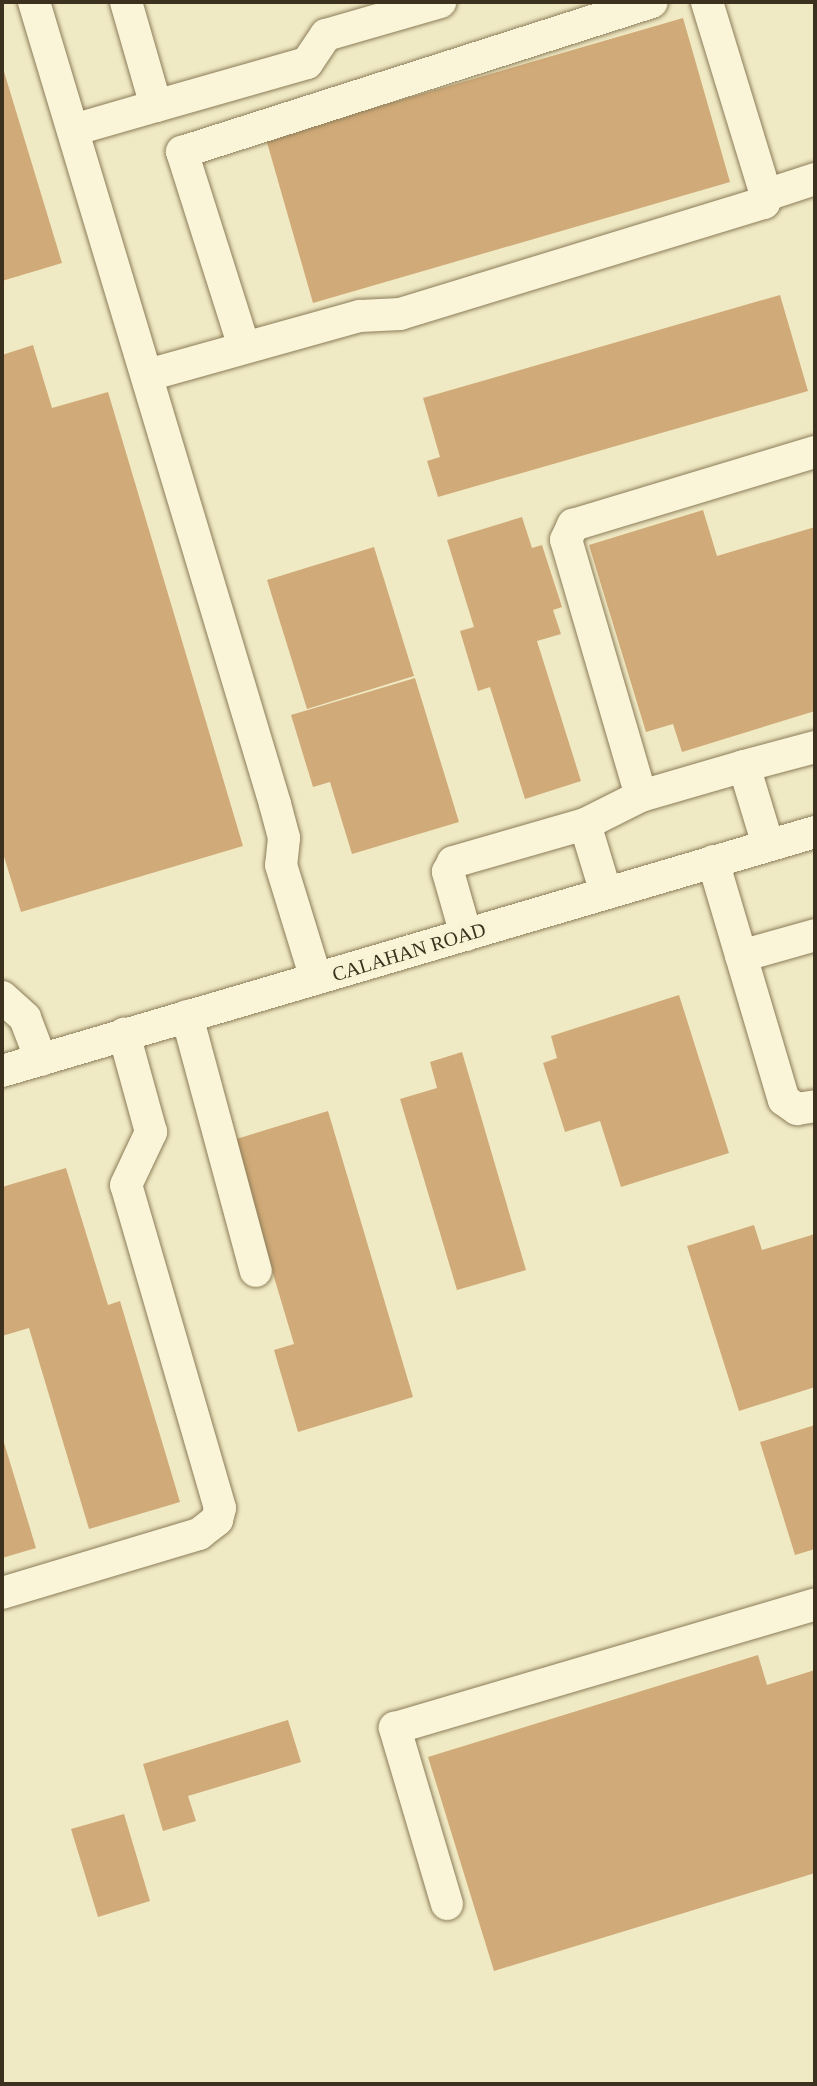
<!DOCTYPE html>
<style>
body{margin:0}
#map{position:relative;width:817px;height:2086px;overflow:hidden;background:#f0eac4;font-family:"Times New Roman",serif}
div>[style]{position:absolute}
[style*='--x']{left:calc(var(--x)*1px);top:calc(var(--y)*1px);width:calc(var(--w)*1px);rotate:calc(var(--a)*1deg)}
.building>*{inset:0;background:#d0aa78}
.roads{filter:drop-shadow(0 0 2px #8c7c59) drop-shadow(0 0 2px #8c7c59)}
.minor>*{height:32px;margin:-16px;padding:0 16px;transform-origin:16px;border-radius:16px;background:#faf5d8}
span{translate:-50% -50%;white-space:nowrap;text-align:center;line-height:1.15;-webkit-text-stroke:8px #f7f3d4;paint-order:stroke}
.street-label{font-size:20px;color:#3b311e}
.frame{position:absolute;inset:0;border:4px solid #3b311e;pointer-events:none}
</style>
<div id="map">
<div class="building">
<i style="clip-path:polygon(683px 18px,730px 182px,313px 303px,266px 139px)"></i>
<i style="clip-path:polygon(2px 65px,62px 263px,2px 281px)"></i>
<i style="clip-path:polygon(780px 295px,808px 391px,438px 497px,427px 461px,440px 457px,423px 398px)"></i>
<i style="clip-path:polygon(33px 345px,52px 408px,108px 392px,243px 846px,21px 912px,2px 850px,2px 355px)"></i>
<i style="clip-path:polygon(703px 510px,717px 556px,815px 527px,815px 711px,682px 752px,673px 724px,646px 732px,589px 545px)"></i>
<i style="clip-path:polygon(522px 517px,532px 548px,542px 545px,562px 607px,553px 610px,561px 634px,537px 641px,581px 781px,525px 799px,490px 687px,478px 691px,460px 631px,474px 627px,447px 540px)"></i>
<i style="clip-path:polygon(374px 547px,414px 676px,307px 709px,267px 580px)"></i>
<i style="clip-path:polygon(415px 678px,459px 822px,352px 854px,330px 782px,313px 787px,291px 715px)"></i>
<i style="clip-path:polygon(679px 995px,729px 1153px,621px 1187px,600px 1121px,565px 1132px,543px 1063px,557px 1058px,551px 1036px)"></i>
<i style="clip-path:polygon(462px 1052px,526px 1270px,457px 1290px,400px 1099px,437px 1088px,430px 1062px)"></i>
<i style="clip-path:polygon(328px 1111px,413px 1397px,298px 1432px,274px 1350px,294px 1344px,233px 1140px)"></i>
<i style="clip-path:polygon(66px 1168px,108px 1305px,120px 1301px,180px 1502px,89px 1529px,29px 1328px,2px 1336px,2px 1187px)"></i>
<i style="clip-path:polygon(754px 1225px,762px 1250px,815px 1234px,815px 1387px,739px 1411px,687px 1246px)"></i>
<i style="clip-path:polygon(815px 1425px,815px 1549px,795px 1555px,760px 1442px)"></i>
<i style="clip-path:polygon(2px 1436px,36px 1548px,2px 1558px)"></i>
<i style="clip-path:polygon(758px 1655px,767px 1685px,815px 1670px,815px 1873px,494px 1971px,428px 1757px)"></i>
<i style="clip-path:polygon(288px 1720px,301px 1762px,188px 1796px,196px 1821px,163px 1831px,143px 1764px)"></i>
<i style="clip-path:polygon(124px 1814px,150px 1901px,98px 1917px,71px 1829px)"></i>
</div>
<div class="roads">
<div class="minor">
<i style="--x:34;--y:2;--w:837;--a:73.27"></i>
<i style="--x:275;--y:804;--w:35;--a:75"></i>
<i style="--x:284;--y:838;--w:27;--a:96"></i>
<i style="--x:281;--y:865;--w:119;--a:72.9"></i>
<i style="--x:126;--y:2;--w:108;--a:73.9"></i>
<i style="--x:156;--y:106;--w:157;--a:-15.9"></i>
<i style="--x:307;--y:63;--w:34;--a:-56"></i>
<i style="--x:326;--y:35;--w:119;--a:-16.1"></i>
<i style="--x:73;--y:130;--w:86;--a:-16.1"></i>
<i style="--x:766;--y:195;--w:52;--a:-18.1"></i>
<i style="--x:244;--y:347;--w:205;--a:-107.6"></i>
<i style="--x:182;--y:152;--w:493;--a:-17.7"></i>
<i style="--x:148;--y:375;--w:220;--a:-15.6"></i>
<i style="--x:360;--y:316;--w:40;--a:-2.9"></i>
<i style="--x:400;--y:314;--w:381;--a:-17"></i>
<i style="--x:764;--y:203;--w:8;--a:-76"></i>
<i style="--x:766;--y:195;--w:202;--a:-107"></i>
<i style="--x:744;--y:766;--w:73;--a:-15"></i>
<i style="--x:641;--y:796;--w:267;--a:-106.3"></i>
<i style="--x:566;--y:540;--w:17;--a:-65"></i>
<i style="--x:573;--y:525;--w:253;--a:-16.8"></i>
<i style="--x:585;--y:824;--w:63;--a:-26.6"></i>
<i style="--x:641;--y:796;--w:107;--a:-16.2"></i>
<i style="--x:744;--y:766;--w:83;--a:73.1"></i>
<i style="--x:713;--y:861;--w:249;--a:73.5"></i>
<i style="--x:784;--y:1100;--w:16;--a:35"></i>
<i style="--x:797;--y:1109;--w:18;--a:-9"></i>
<i style="--x:466;--y:935;--w:66;--a:-105.9"></i>
<i style="--x:448;--y:872;--w:11;--a:-63"></i>
<i style="--x:453;--y:862;--w:137;--a:-16.1"></i>
<i style="--x:585;--y:824;--w:72;--a:73.1"></i>
<i style="--x:741;--y:956;--w:77;--a:-15.8"></i>
<i style="--x:2;--y:997;--w:31;--a:42"></i>
<i style="--x:25;--y:1018;--w:45;--a:69.1"></i>
<i style="--x:187;--y:1016;--w:264;--a:74.9"></i>
<i style="--x:2;--y:1071;--w:847;--a:-16.38"></i>
<i style="--x:2;--y:1593;--w:206;--a:-16.7"></i>
<i style="--x:199;--y:1534;--w:23;--a:-38"></i>
<i style="--x:217;--y:1520;--w:12;--a:-76"></i>
<i style="--x:220;--y:1508;--w:336;--a:-106.2"></i>
<i style="--x:126;--y:1185;--w:59;--a:-64.7"></i>
<i style="--x:151;--y:1132;--w:102;--a:-105.4"></i>
<i style="--x:447;--y:1904;--w:184;--a:-106.5"></i>
<i style="--x:395;--y:1728;--w:438;--a:-16.4"></i>
</div>
</div>
<div class="street-label">
<span style="left:409px;top:952px;rotate:-17deg">CALAHAN ROAD</span>
</div>
<div class="frame"></div>
</div>
